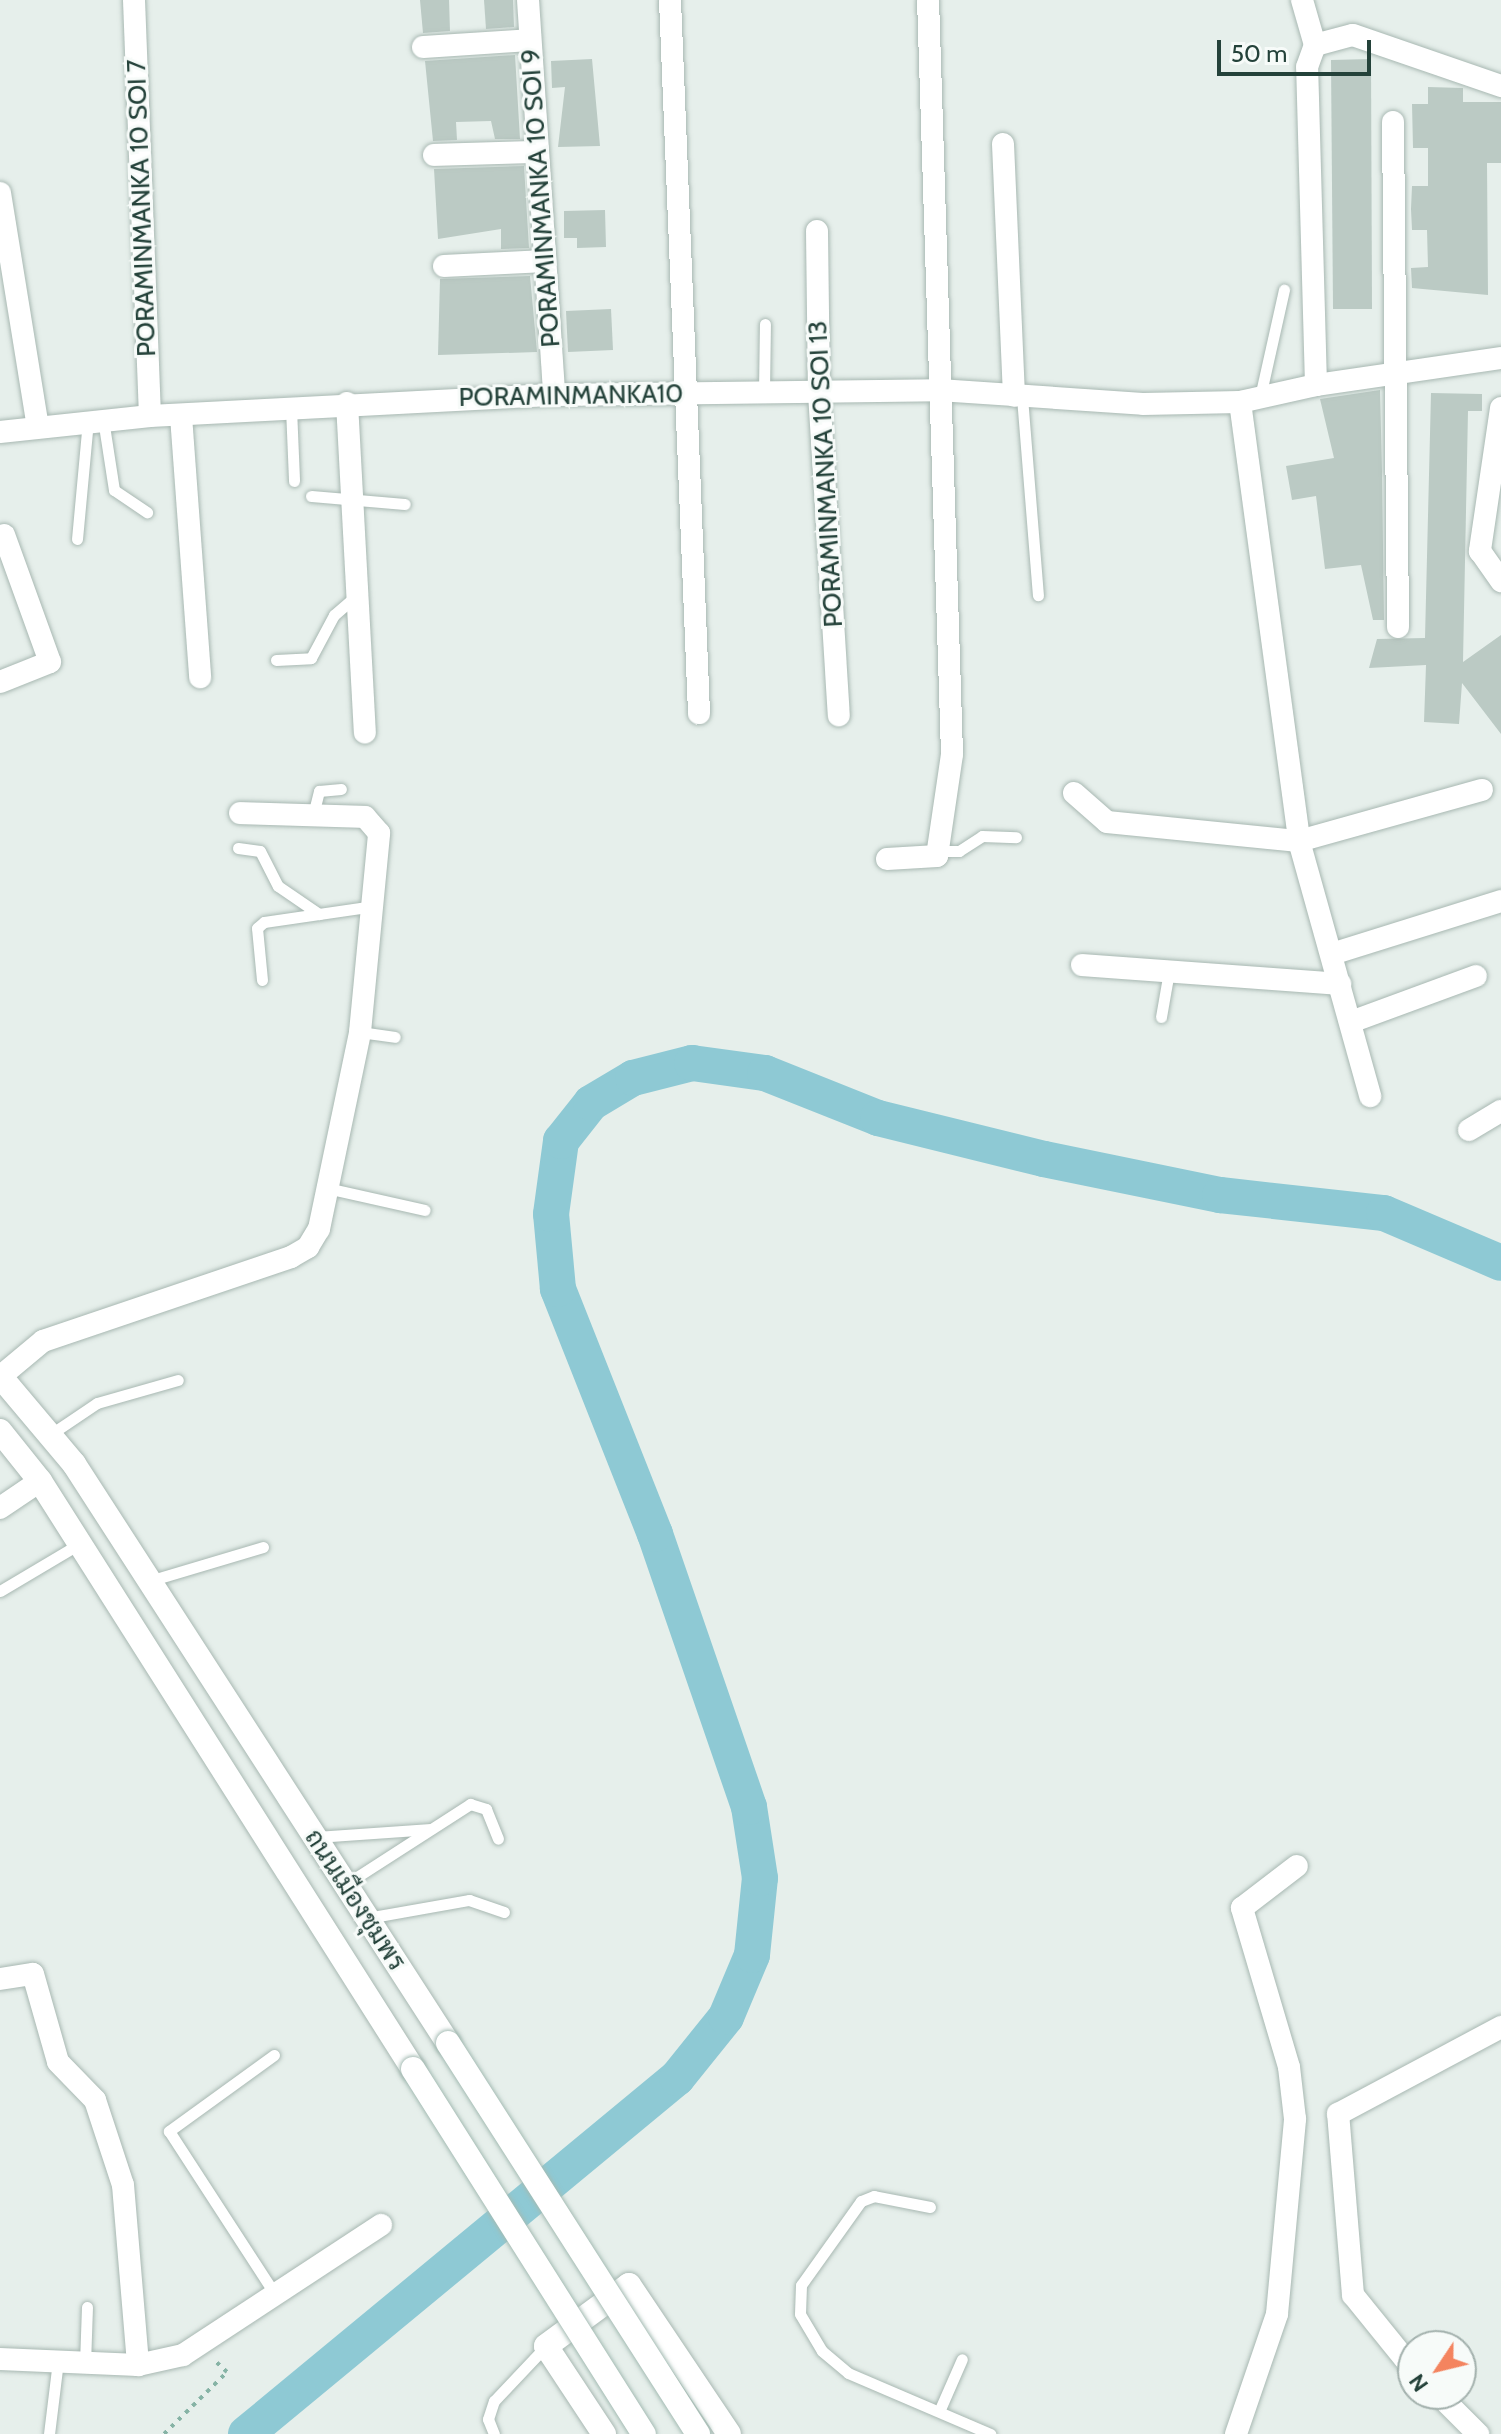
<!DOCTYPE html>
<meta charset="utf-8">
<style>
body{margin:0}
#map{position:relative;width:1501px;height:2434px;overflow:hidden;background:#e6efeb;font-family:Cabin,Sarabun,sans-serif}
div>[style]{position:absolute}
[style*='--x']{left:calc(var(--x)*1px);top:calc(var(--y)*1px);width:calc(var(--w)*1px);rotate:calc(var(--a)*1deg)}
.river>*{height:36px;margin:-18px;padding:0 18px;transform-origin:18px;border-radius:18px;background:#8ec9d4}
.building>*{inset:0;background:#bbcac4}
.path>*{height:4px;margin-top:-2px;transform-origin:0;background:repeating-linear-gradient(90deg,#86b3a5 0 4px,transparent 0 10px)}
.roads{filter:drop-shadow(0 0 2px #a8b8b2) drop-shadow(0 0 2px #a8b8b2)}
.lane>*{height:11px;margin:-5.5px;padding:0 5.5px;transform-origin:5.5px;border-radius:5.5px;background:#fff}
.street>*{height:22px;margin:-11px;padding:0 11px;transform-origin:11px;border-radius:11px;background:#fff}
.secondary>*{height:24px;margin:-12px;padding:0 12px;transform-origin:12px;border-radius:12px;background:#fff}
.bridges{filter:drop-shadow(0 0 2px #a4bbb3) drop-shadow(0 0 2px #a4bbb3)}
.secondary-bridge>*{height:24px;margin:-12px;padding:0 12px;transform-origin:12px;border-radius:12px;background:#fff}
span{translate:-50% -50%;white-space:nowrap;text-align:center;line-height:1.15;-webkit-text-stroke:6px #f7fbf9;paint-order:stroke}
.street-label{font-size:26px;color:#24423a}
.north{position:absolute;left:1397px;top:2330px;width:80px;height:80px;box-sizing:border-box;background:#f7fbf9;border:2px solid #a3b1ad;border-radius:50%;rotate:235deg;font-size:22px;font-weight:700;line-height:32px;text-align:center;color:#24423a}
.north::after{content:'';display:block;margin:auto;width:28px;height:36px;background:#f4845f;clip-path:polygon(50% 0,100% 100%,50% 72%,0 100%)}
.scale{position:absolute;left:1217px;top:40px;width:154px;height:36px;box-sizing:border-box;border:4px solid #24423a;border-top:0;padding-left:10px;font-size:24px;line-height:28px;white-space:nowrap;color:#24423a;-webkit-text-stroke:6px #f7fbf9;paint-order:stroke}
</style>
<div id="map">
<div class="river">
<i style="--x:246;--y:2434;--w:559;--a:-39.56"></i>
<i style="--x:677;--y:2078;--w:78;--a:-51.2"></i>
<i style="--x:726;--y:2017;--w:67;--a:-67.2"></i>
<i style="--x:752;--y:1955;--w:77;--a:-84.1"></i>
<i style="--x:760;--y:1878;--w:72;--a:-98.8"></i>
<i style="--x:749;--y:1807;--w:289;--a:-109"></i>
<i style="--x:655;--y:1534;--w:264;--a:-111.6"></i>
<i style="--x:558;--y:1289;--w:75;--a:-95.3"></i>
<i style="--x:551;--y:1214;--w:74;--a:-82.2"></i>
<i style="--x:561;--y:1141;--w:48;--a:-51.7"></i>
<i style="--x:591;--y:1103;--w:49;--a:-30.8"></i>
<i style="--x:633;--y:1078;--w:61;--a:-14.3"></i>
<i style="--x:692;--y:1063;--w:74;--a:7.8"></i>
<i style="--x:765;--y:1073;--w:122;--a:21.7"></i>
<i style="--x:878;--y:1118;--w:171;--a:13.9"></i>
<i style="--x:1044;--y:1159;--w:180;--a:11.6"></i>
<i style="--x:1220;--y:1195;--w:165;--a:6.3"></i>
<i style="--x:1384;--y:1213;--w:127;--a:23.1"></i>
</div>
<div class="building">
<i style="clip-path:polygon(420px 0,449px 0,450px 31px,423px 33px)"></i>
<i style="clip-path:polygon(484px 0,513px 0,514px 27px,486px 29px)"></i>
<i style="clip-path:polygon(515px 55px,520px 139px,495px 139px,491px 121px,456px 122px,457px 140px,433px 141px,425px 61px)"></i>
<i style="clip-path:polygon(592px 59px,600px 146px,558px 147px,565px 87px,552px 88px,551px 61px)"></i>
<i style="clip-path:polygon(1371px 59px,1372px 309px,1333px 309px,1331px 60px)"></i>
<i style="clip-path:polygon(1428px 87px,1463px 88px,1463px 102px,1501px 102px,1501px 163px,1487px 163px,1488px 295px,1412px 288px,1411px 268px,1428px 267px,1427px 230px,1412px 230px,1411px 209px,1412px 186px,1428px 186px,1428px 148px,1413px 148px,1412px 104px,1428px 104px)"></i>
<i style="clip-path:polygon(524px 166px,529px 248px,501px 249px,501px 229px,438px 239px,434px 169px)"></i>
<i style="clip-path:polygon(605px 210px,606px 247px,577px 248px,577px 238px,564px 238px,564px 211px)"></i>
<i style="clip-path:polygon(530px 276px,537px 352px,438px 355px,440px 279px)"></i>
<i style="clip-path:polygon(611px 309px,613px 350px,568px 352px,566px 311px)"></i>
<i style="clip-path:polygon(1380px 390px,1382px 472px,1384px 620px,1373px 620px,1361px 565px,1325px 569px,1316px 496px,1292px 500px,1286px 466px,1334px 458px,1320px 399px)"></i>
<i style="clip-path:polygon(1431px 393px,1482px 394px,1482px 411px,1468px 411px,1463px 662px,1501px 635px,1501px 734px,1462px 683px,1459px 724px,1424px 722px,1426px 665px,1369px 668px,1377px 639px,1425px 638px)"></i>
</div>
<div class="path">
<i style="--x:164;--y:2434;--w:88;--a:-44.5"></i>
<i style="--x:227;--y:2372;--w:18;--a:-137"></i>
</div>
<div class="roads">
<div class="lane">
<i style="--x:764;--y:392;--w:68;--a:-89.2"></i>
<i style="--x:1022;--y:397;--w:199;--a:85.4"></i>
<i style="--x:1260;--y:397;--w:110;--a:-77.4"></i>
<i style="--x:291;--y:408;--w:73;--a:87.6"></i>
<i style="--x:103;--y:419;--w:72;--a:81.2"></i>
<i style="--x:114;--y:490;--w:40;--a:34"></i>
<i style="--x:311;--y:496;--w:94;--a:4.9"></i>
<i style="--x:77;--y:539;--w:119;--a:-84.7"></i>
<i style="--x:276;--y:660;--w:35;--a:-3"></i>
<i style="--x:311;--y:658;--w:49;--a:-61.9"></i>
<i style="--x:334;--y:615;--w:30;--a:-41"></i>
<i style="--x:313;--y:815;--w:25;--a:-76"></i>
<i style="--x:319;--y:791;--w:22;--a:-5"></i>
<i style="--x:238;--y:848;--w:22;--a:8"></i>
<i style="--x:260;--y:851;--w:39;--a:63"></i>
<i style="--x:278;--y:886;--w:50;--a:34.3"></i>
<i style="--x:939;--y:851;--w:20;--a:0"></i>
<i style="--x:959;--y:851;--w:27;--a:-33"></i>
<i style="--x:982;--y:836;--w:34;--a:2"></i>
<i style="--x:262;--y:980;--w:52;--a:-95.5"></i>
<i style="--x:257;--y:928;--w:9;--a:-41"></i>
<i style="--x:264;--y:922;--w:111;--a:-8.3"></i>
<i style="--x:1161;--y:1017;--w:47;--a:-80.1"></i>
<i style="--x:360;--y:1032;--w:35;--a:8"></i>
<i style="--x:327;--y:1188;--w:100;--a:12.7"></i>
<i style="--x:51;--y:1434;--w:55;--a:-34"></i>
<i style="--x:97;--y:1403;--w:84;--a:-15.9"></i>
<i style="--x:149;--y:1581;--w:119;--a:-16.6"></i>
<i style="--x:0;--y:1591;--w:92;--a:-30.7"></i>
<i style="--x:316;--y:1837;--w:115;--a:-4"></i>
<i style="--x:346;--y:1884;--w:148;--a:-32.8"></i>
<i style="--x:470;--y:1804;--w:17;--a:17"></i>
<i style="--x:486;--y:1809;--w:32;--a:68"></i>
<i style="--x:367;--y:1918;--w:104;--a:-10"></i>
<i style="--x:469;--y:1900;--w:37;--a:19"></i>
<i style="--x:274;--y:2055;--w:130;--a:144.1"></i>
<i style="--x:169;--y:2131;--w:197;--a:57"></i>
<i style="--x:930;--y:2207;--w:57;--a:-168.9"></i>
<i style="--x:874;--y:2196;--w:14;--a:159"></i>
<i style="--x:861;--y:2201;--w:103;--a:125.5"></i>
<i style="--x:801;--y:2285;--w:29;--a:92"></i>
<i style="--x:800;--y:2314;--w:43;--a:59.3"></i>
<i style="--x:822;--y:2351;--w:34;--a:40"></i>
<i style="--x:848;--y:2373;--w:155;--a:23.2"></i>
<i style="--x:85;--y:2364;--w:57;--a:-88"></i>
<i style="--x:941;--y:2407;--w:52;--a:-66.4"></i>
<i style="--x:49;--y:2434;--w:74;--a:-83"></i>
<i style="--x:494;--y:2434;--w:16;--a:-112"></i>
<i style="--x:488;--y:2419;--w:19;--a:-72"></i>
<i style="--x:494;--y:2401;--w:76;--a:-46.6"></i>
</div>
<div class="street">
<i style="--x:134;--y:0;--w:416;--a:87.8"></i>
<i style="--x:528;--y:0;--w:396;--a:86.2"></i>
<i style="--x:670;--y:0;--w:714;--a:87.67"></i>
<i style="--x:1302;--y:0;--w:47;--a:73.9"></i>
<i style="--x:423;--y:47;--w:107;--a:-3.7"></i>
<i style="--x:1393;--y:122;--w:505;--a:89.43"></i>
<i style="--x:1003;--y:144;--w:252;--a:87.5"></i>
<i style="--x:434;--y:155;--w:104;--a:-1.7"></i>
<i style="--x:0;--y:193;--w:237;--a:80.8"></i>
<i style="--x:817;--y:231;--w:161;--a:89.3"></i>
<i style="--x:819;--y:392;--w:324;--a:86.5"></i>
<i style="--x:444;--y:266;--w:101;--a:-2.8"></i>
<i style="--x:1316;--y:385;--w:187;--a:-8.3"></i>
<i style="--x:1240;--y:402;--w:443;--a:82.3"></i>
<i style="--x:1299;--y:841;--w:265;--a:74.4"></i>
<i style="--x:347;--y:403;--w:330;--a:86.9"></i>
<i style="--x:1501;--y:408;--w:145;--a:98.4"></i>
<i style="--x:1480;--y:551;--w:37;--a:55"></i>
<i style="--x:181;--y:416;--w:262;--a:85.8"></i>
<i style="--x:0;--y:432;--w:151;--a:-6.1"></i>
<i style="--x:150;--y:416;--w:405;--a:-3"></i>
<i style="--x:554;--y:395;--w:385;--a:-0.7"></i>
<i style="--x:939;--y:390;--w:204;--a:3.9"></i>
<i style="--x:1143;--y:404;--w:97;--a:-1.2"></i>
<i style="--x:1240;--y:402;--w:78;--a:-12.6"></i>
<i style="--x:1316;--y:385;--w:318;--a:-91.6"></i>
<i style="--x:1307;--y:67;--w:23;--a:-70"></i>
<i style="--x:1315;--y:45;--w:39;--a:-15"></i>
<i style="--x:1353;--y:35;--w:157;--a:19"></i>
<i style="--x:0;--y:682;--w:54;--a:-21.8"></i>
<i style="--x:50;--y:662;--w:135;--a:-109.9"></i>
<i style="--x:1074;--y:793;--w:44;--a:41.3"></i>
<i style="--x:1107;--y:822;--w:193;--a:5.7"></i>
<i style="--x:1299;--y:841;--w:190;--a:-15.6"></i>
<i style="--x:887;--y:859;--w:50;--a:-3.4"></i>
<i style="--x:937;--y:856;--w:103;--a:-81.6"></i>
<i style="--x:952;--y:754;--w:754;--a:-91.82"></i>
<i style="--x:1335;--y:953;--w:174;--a:-17.4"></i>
<i style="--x:1082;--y:965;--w:259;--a:4.2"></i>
<i style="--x:1351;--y:1022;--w:133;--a:-20.2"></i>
<i style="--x:1469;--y:1130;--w:37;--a:-31"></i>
<i style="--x:1;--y:1376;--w:55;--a:-39.8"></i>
<i style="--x:43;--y:1341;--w:262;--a:-18.7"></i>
<i style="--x:291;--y:1257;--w:20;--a:-30"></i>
<i style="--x:308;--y:1247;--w:21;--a:-59"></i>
<i style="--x:319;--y:1229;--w:201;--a:-78.2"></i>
<i style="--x:360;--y:1032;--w:200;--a:-84.5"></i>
<i style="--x:379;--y:833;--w:21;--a:-131"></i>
<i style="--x:365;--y:817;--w:125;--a:-178.2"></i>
<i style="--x:0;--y:1508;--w:48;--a:-34"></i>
<i style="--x:0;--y:1979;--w:33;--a:-9"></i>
<i style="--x:33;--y:1974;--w:91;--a:74.1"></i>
<i style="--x:58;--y:2062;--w:53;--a:45.8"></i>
<i style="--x:95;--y:2100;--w:89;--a:71.8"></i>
<i style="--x:123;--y:2185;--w:181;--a:85.2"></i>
<i style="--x:0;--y:2359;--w:138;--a:2.5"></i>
<i style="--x:138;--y:2365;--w:46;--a:-12.5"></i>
<i style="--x:183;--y:2355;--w:237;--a:-33.3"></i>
<i style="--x:1413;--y:2369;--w:95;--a:-129"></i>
<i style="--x:1353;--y:2295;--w:182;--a:-94.7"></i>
<i style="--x:1338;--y:2114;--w:185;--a:-28.1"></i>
<i style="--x:1438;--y:2394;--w:57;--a:45"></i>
<i style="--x:1236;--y:2434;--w:127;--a:-71.1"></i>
<i style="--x:1277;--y:2314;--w:196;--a:-84.7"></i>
<i style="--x:1295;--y:2119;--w:52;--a:-96.6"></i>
<i style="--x:1289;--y:2067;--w:166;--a:-106.5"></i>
<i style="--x:1242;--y:1908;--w:69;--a:-37.4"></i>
</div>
<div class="secondary">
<i style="--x:0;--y:1376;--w:115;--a:49.9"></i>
<i style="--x:74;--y:1464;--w:689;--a:57.14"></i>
<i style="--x:0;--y:1431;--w:64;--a:51.3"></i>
<i style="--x:40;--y:1481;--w:696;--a:57.61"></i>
<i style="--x:604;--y:2434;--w:105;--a:-123.4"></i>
<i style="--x:546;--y:2346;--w:103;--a:-36.3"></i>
<i style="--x:629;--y:2285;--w:179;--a:56.1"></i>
</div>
</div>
<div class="bridges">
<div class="secondary-bridge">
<i style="--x:448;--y:2043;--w:464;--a:57.4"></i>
<i style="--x:413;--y:2069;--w:432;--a:57.7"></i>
</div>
</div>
<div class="street-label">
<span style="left:541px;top:198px;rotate:-94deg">PORAMINMANKA 10 SOI 9</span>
<span style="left:142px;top:208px;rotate:-92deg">PORAMINMANKA 10 SOI 7</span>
<span style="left:571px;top:396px;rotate:-1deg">PORAMINMANKA10</span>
<span style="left:826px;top:474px;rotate:-93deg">PORAMINMANKA 10 SOI 13</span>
<span style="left:355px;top:1900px;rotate:57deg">ถนนเมืองชุมพร</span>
</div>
<div class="north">N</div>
<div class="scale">50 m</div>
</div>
